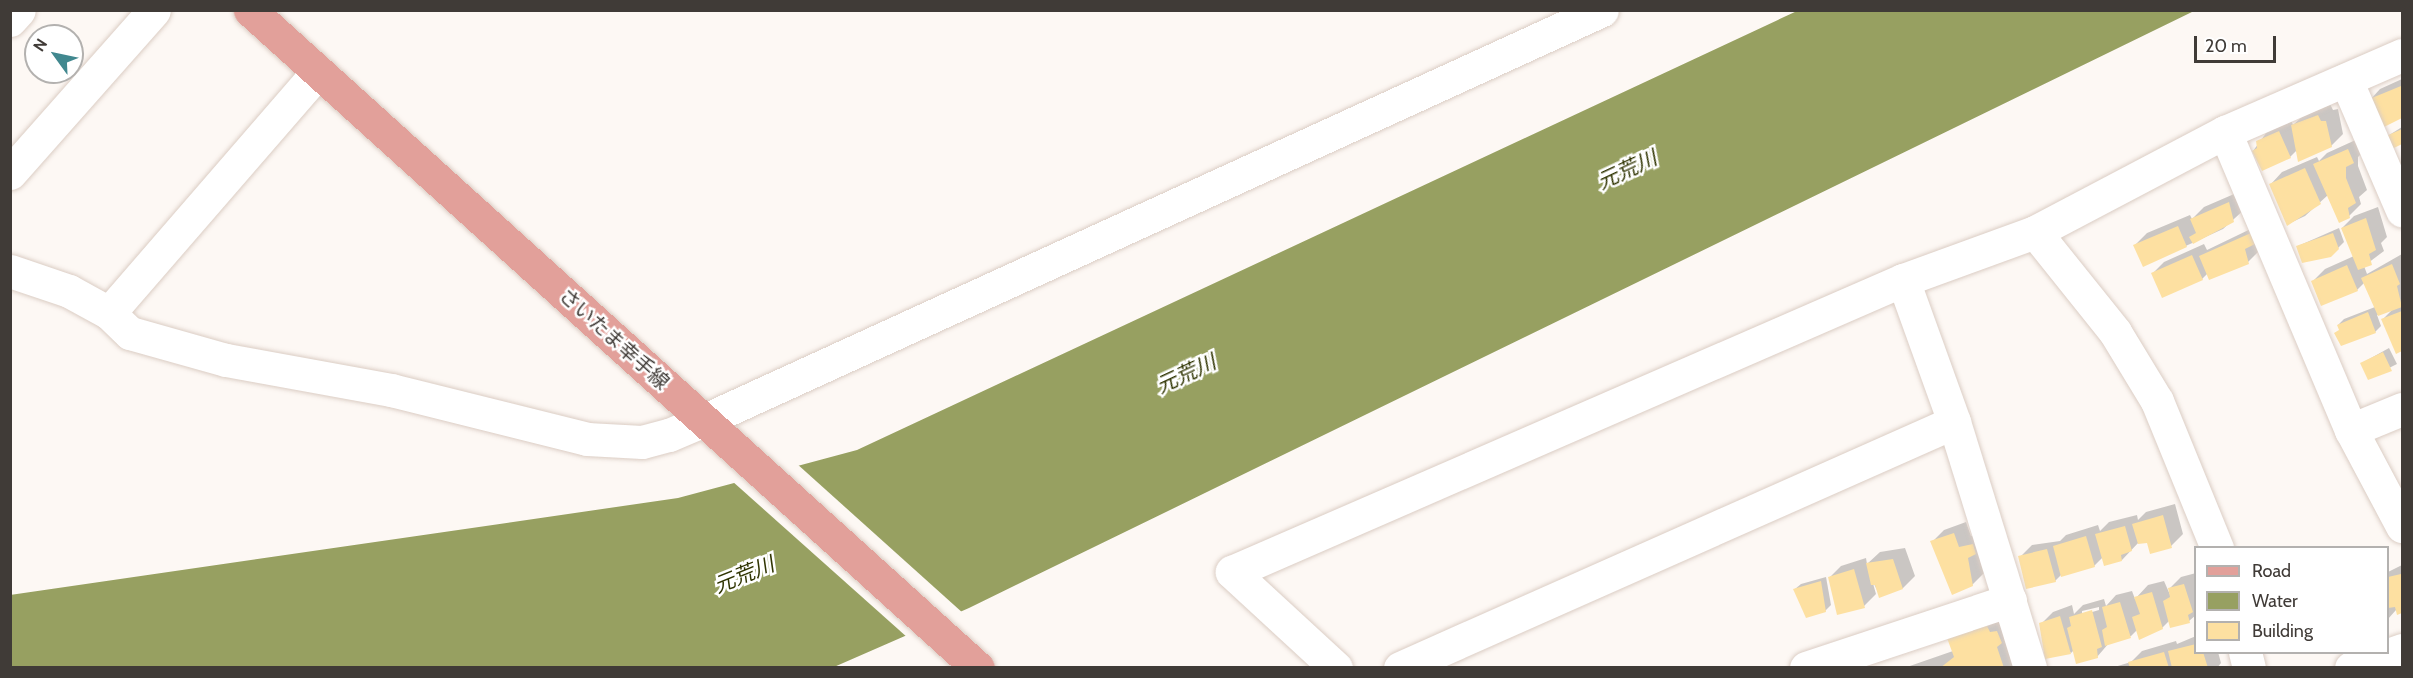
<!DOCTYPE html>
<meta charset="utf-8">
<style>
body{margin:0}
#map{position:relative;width:2413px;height:678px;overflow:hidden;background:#fdf8f4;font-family:Cabin,"Noto Sans JP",sans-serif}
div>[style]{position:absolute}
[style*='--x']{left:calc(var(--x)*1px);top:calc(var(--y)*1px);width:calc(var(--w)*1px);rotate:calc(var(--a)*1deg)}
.water>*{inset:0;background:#97a061}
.pier>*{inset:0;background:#fdf8f4}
.shadow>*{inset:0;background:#0003}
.building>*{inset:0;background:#fde0a1}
.roads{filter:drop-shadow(0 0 2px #dbcdc4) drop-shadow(0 0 2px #dbcdc4)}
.minor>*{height:33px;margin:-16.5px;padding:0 16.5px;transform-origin:16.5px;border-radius:16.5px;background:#fff}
.major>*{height:33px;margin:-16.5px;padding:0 16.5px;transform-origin:16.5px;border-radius:16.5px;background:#e2a09a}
span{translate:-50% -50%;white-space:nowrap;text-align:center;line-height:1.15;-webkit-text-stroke:5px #fff;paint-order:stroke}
.street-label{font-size:20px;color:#403b37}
.water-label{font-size:21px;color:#303502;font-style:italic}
.frame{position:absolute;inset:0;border:12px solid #403b37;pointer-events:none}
.legend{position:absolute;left:2194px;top:546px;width:195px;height:108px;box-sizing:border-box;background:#fff;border:2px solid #b3b1af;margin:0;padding:8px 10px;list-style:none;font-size:18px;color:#403b37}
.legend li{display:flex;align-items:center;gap:12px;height:30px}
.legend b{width:30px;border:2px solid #b3b1af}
.north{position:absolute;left:24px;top:24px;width:60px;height:60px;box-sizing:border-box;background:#fff;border:2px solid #b3b1af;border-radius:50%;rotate:303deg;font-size:16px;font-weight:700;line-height:24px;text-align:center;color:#403b37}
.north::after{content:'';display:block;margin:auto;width:21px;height:27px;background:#41888f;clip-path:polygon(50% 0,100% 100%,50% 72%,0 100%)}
.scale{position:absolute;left:2194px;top:36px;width:82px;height:27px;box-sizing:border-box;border:3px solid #403b37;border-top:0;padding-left:8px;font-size:18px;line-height:21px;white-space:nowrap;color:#403b37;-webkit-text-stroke:4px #fff;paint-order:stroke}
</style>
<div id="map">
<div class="water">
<i style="clip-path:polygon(1797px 11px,2194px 11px,969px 608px,834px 667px,11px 667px,10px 595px,678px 498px,857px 450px)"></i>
</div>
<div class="pier">
<i style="clip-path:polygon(796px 463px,964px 614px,908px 638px,732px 481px)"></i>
</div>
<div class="shadow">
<i style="clip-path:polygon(2402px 79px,2402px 117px,2380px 127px,2369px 101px,2380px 89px)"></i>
<i style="clip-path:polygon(2330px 104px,2333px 110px,2338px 109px,2343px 134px,2331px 146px,2297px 150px,2290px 157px,2253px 151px,2269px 129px,2291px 120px,2293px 125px,2305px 114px)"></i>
<i style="clip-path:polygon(2402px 127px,2402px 143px,2391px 148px,2386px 137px)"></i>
<i style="clip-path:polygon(2360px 138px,2365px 150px,2358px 157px,2358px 166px,2367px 190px,2359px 197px,2361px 204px,2349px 216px,2328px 195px,2305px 216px,2288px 224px,2271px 184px,2282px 172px,2317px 157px,2319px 161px,2327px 153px)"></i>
<i style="clip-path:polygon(2241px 191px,2246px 208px,2223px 229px,2144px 265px,2135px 245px,2147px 233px,2190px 215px,2192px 219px,2204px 207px)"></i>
<i style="clip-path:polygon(2378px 207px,2387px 237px,2381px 243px,2384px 251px,2364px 266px,2367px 274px,2402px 254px,2402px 350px,2397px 352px,2383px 319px,2393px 309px,2377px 315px,2381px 326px,2375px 332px,2340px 329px,2338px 325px,2344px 319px,2375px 307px,2365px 282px,2357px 290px,2313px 281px,2325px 269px,2354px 256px,2342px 228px,2354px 216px)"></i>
<i style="clip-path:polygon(2263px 223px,2260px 250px,2248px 262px,2208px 273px,2202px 279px,2152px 274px,2164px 262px,2204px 244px,2207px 250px)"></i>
<i style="clip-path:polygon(2339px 228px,2344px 242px,2330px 256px,2298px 246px)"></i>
<i style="clip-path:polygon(2389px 348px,2397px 364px,2369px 378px,2362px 363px)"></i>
<i style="clip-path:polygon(2175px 504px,2183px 534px,2171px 546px,2139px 542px,2122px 560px,2103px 557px,2094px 566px,2061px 575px,2055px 581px,2020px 557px,2032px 545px,2060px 541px,2066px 535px,2098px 525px,2100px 531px,2109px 522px,2137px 515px,2138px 520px,2146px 512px)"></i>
<i style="clip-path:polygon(1966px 522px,1971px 536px,1985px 533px,1984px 573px,1972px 585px,1932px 542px,1944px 530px)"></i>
<i style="clip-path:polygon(1905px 548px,1915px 576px,1903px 588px,1880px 596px,1872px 580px,1876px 594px,1864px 606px,1829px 578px,1841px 566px,1866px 558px,1867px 564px,1880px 552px)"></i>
<i style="clip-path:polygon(2402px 565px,2402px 611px,2396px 610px,2388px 619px,2388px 572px)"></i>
<i style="clip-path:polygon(evenodd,2196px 573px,2196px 615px,2189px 621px,2170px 620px,2162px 628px,2138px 629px,2131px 636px,2109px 643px,2097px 657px,2074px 650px,2071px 653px,2041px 624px,2053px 612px,2072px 605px,2074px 614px,2083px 605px,2104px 599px,2106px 606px,2116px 595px,2132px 591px,2135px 599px,2148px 585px,2164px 581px,2171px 597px,2169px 589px,2181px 577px,2196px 573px,2099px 607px,2099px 610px,2082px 615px,2082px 611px,2099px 607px)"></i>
<i style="clip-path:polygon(1826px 577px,1831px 605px,1825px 611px,1795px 589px,1801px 584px)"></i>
<i style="clip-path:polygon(2008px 603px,2018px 668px,1904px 668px,1953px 651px)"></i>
<i style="clip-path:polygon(2196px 636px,2196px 652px,2218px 652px,2221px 663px,2217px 668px,2111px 668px,2131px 662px,2142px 651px,2176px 641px,2177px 644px)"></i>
</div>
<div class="building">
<i style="clip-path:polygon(2401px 86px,2402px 118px,2380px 129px,2367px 100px)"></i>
<i style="clip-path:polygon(2318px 115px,2321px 121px,2326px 121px,2332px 147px,2298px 162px,2291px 125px)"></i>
<i style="clip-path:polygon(2402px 129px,2402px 144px,2390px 150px,2384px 137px)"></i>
<i style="clip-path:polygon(2279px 131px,2291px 158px,2262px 171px,2252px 151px,2257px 148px,2256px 141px)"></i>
<i style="clip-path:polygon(2348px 149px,2354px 163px,2346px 167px,2346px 178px,2356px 203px,2348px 208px,2350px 218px,2339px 223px,2313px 164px)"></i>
<i style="clip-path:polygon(2305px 168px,2321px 204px,2287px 226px,2269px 184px)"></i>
<i style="clip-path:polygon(2229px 202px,2234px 222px,2193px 244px,2189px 237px,2196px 233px,2190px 219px)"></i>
<i style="clip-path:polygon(2366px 218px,2376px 250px,2369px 254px,2372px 265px,2358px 270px,2341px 228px)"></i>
<i style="clip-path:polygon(2178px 226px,2187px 247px,2143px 267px,2133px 245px)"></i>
<i style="clip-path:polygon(2251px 233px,2255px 244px,2245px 249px,2249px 264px,2209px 280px,2199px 256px)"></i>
<i style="clip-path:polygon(2333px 233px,2339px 249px,2331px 257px,2302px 263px,2296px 246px)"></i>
<i style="clip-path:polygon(2192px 255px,2203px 280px,2162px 298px,2151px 273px)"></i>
<i style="clip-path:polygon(2392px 264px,2400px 284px,2397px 286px,2402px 307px,2378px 316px,2361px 278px)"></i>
<i style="clip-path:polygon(2347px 265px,2358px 291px,2321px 306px,2311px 281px)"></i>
<i style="clip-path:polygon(2402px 311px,2402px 351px,2396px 354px,2381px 319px)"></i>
<i style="clip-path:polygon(2368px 312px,2376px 333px,2341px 346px,2334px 333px,2339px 330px,2337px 325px)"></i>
<i style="clip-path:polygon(2383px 352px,2392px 371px,2368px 380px,2360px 363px)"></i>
<i style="clip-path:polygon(2163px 515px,2172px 548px,2150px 554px,2147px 543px,2138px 544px,2132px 524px)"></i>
<i style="clip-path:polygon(2125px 526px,2132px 551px,2121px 555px,2122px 561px,2104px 566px,2095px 534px)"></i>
<i style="clip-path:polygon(1954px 533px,1959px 547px,1973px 544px,1976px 554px,1968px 558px,1973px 586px,1952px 595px,1930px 541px)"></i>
<i style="clip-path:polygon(2086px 536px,2095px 567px,2061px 577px,2053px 546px)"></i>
<i style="clip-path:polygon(2047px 549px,2056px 582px,2026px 589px,2018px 556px)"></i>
<i style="clip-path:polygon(1893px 559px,1903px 589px,1879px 598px,1875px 585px,1871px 585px,1866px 563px)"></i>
<i style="clip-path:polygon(1854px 569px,1865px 608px,1837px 615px,1828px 577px)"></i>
<i style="clip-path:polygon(2401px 574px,2402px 613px,2397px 615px,2395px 607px,2388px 608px,2388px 577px)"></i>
<i style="clip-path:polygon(1821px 581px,1826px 612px,1806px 618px,1793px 589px)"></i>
<i style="clip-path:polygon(2184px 584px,2193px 612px,2188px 615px,2190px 623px,2170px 628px,2163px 601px,2170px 597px,2168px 588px)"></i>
<i style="clip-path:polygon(2152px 592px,2163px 629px,2139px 640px,2132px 617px,2140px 614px,2134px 597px)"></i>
<i style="clip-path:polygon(2120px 602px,2131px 638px,2105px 646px,2102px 630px,2107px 627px,2102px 607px)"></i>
<i style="clip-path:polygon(2092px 610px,2102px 647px,2097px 649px,2098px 658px,2076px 664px,2067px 628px,2071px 626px,2069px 617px)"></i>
<i style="clip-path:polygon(2060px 616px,2071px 654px,2045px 659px,2039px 623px)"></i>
<i style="clip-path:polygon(1986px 624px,1990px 632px,1997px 631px,2002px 643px,1997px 647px,2004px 668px,1940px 668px,1954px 657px,1947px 638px)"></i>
<i style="clip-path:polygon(2196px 644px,2196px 652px,2203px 652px,2208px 668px,2172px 668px,2168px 651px)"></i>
<i style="clip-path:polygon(2164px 652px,2169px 668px,2130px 668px,2128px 662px)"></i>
</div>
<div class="roads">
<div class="minor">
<i style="--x:10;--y:20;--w:13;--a:-48"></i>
<i style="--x:2346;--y:80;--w:142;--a:66.7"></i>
<i style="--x:2225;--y:132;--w:324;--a:67.1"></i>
<i style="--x:2351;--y:430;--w:109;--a:62"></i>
<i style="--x:10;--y:173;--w:217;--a:-48.5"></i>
<i style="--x:2035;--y:232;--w:128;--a:51.3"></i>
<i style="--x:2115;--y:332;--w:81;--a:58.7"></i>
<i style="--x:2157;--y:401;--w:159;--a:67.8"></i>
<i style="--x:10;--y:271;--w:62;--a:18.7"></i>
<i style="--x:69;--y:291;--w:46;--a:28.8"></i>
<i style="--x:109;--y:313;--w:29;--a:44"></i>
<i style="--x:130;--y:333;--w:100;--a:15.7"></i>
<i style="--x:226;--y:360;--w:168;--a:10.3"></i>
<i style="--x:391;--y:390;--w:202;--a:14"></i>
<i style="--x:587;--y:439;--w:55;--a:3.1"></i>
<i style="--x:642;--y:442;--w:28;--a:-15"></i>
<i style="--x:669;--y:435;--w:39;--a:-23"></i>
<i style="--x:705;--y:420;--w:986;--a:-24.56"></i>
<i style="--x:1903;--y:280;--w:151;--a:70.2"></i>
<i style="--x:1954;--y:422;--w:257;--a:72.8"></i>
<i style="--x:109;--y:313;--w:319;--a:-49.1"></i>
<i style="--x:2351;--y:430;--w:55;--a:-22.4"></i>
<i style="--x:2245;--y:652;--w:16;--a:76"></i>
<i style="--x:1336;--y:668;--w:142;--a:-137.3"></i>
<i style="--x:1232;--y:572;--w:732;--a:-23.52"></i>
<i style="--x:1903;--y:280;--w:140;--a:-20"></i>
<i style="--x:2035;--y:232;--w:215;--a:-27.8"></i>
<i style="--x:2225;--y:132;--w:193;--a:-23.5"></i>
<i style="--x:1400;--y:668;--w:606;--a:-23.94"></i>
<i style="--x:1806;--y:668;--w:215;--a:-18.4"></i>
<i style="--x:2351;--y:668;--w:54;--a:-19.4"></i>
</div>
<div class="major">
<i style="--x:250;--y:10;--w:981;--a:42.11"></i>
</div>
</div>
<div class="street-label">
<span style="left:614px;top:339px;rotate:42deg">さいたま幸手線</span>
</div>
<div class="water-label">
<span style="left:1627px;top:170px;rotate:-25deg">元荒川</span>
<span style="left:1186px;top:374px;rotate:-25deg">元荒川</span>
<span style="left:744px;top:575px;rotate:-22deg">元荒川</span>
</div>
<div class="frame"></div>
<ul class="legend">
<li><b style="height:8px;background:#e2a09a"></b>Road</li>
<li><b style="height:16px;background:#97a061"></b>Water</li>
<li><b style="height:16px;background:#fde0a1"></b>Building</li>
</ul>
<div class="north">N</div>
<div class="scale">20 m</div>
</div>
